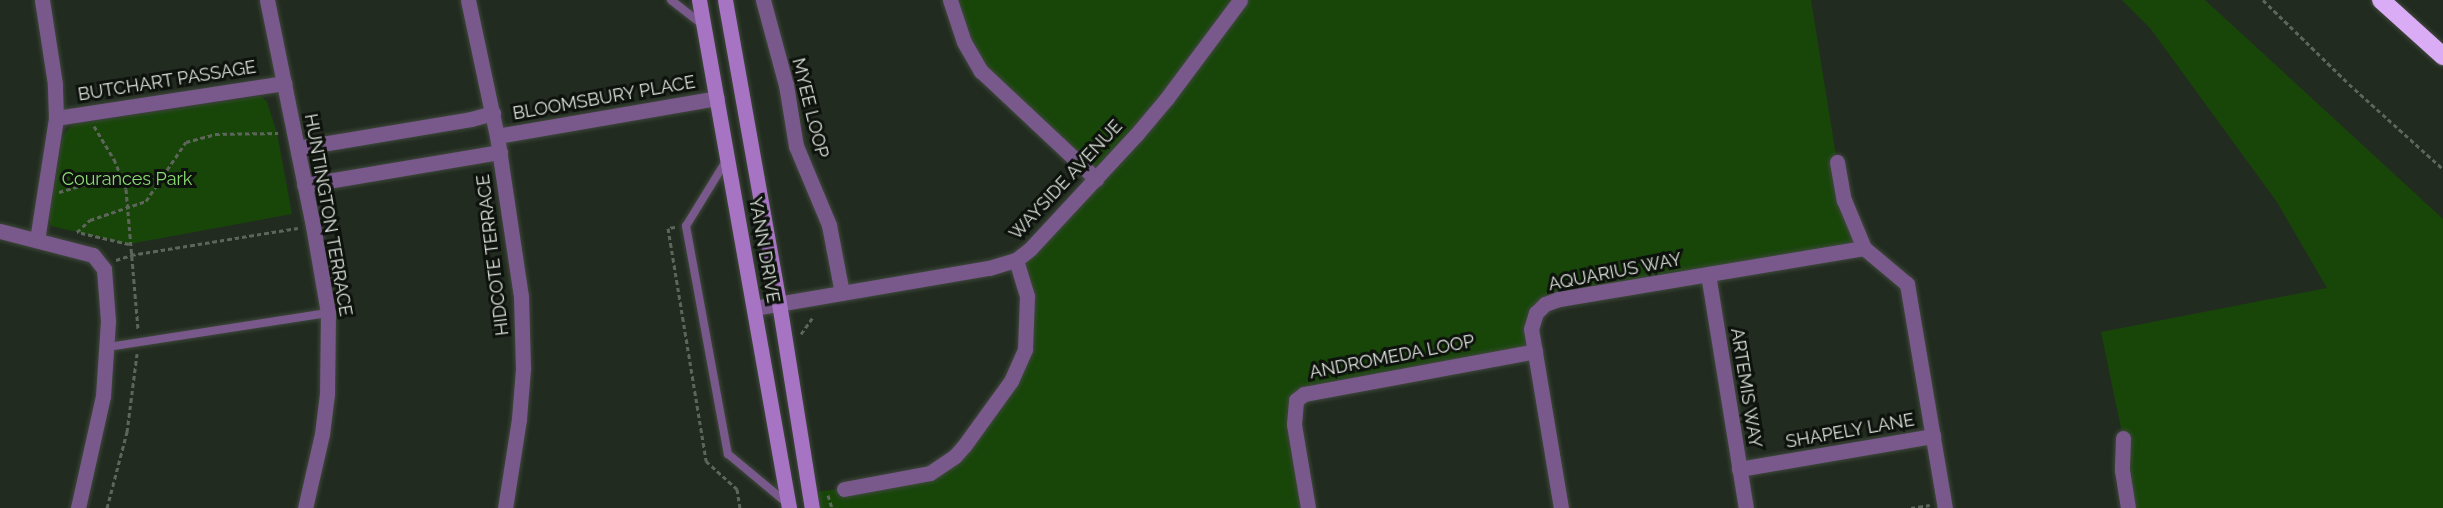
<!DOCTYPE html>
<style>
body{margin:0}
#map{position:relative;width:2443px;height:508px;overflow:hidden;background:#222b1f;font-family:Raleway,sans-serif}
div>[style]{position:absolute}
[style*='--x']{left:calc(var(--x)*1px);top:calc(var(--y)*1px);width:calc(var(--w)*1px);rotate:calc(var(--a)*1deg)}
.green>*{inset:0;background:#184609}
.path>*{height:3px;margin-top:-1.5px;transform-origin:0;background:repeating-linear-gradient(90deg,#5e665c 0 4.5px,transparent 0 7.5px)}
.roads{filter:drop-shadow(0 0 2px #3f483d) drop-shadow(0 0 2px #3f483d)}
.lane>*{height:8px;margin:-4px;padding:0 4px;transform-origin:4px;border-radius:4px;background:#79598b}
.street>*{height:15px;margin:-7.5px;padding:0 7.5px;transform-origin:7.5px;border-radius:7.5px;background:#79598b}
.secondary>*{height:15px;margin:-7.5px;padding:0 7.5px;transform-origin:7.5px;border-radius:7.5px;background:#a774c3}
.highway>*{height:18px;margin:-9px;padding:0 9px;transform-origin:9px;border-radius:9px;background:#dbacf6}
span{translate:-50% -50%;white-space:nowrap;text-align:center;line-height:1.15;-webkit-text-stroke:6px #0e120d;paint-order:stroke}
.street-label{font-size:18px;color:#dae0d9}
.park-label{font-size:18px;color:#8bdb76}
</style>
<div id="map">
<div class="green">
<i style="clip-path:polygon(950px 0,1811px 0,1837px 162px,1864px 248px,1559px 299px,1536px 313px,1535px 351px,1296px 400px,1308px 508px,812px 508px,809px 492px,844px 489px,943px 466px,1025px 349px,1016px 260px,1096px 179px,981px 71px)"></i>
<i style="clip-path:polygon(2122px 0,2205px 0,2443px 219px,2443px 508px,2128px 508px,2123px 438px,2101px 332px,2327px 288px,2277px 202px,2150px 28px)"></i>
<i style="clip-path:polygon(261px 96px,267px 102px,277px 133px,292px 214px,129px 244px,51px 226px,49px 218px,62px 140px,67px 130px,75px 124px)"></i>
</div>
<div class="path">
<i style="--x:2263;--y:0;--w:120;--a:44.3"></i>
<i style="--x:2349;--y:84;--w:127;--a:42.1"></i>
<i style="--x:94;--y:126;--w:39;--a:59"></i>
<i style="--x:114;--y:159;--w:32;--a:68"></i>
<i style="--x:126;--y:189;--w:142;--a:85.1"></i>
<i style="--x:59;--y:192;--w:65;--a:-16.2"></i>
<i style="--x:675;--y:227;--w:7;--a:172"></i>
<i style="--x:668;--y:228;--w:236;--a:80.7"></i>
<i style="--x:706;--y:461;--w:42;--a:42.1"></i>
<i style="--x:737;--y:489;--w:19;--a:81"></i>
<i style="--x:129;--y:244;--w:53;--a:-167"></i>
<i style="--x:77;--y:232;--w:18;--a:-43"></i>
<i style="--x:90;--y:220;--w:59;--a:-18.7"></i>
<i style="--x:146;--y:201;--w:71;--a:-55.9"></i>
<i style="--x:186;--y:142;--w:30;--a:-15"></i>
<i style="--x:215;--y:134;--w:63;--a:-0.9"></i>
<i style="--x:116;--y:260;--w:16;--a:-18"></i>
<i style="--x:131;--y:255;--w:169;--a:-9.2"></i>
<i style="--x:801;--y:334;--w:21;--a:-55"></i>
<i style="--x:828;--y:495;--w:14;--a:73"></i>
<i style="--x:107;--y:508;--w:79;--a:-75.3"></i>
<i style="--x:127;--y:432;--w:79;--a:-82.7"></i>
<i style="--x:1911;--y:508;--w:19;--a:-9"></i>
</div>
<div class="roads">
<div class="lane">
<i style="--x:671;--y:0;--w:39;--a:38"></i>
<i style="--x:726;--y:161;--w:76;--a:121.6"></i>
<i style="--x:686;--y:226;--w:232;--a:79.6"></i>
<i style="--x:728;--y:454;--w:78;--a:39.8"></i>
<i style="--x:108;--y:347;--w:223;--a:-8.8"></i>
</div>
<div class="street">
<i style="--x:267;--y:0;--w:231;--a:78.5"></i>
<i style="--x:313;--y:226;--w:88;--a:80.2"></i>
<i style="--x:328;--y:313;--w:81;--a:90.7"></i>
<i style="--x:327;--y:394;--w:40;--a:97.1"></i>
<i style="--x:322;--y:434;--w:76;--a:102.9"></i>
<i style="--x:468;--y:0;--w:139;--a:78"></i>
<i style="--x:497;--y:136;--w:162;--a:81.5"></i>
<i style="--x:521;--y:296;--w:73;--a:88.4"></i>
<i style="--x:523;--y:369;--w:50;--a:94.6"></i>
<i style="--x:519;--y:419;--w:90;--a:98.9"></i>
<i style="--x:763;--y:0;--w:88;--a:74.9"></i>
<i style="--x:786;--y:85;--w:62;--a:80.7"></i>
<i style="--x:796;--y:146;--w:86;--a:67.3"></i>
<i style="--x:829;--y:225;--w:69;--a:79.2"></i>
<i style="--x:950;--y:0;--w:44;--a:71.6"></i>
<i style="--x:964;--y:42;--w:34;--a:60"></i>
<i style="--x:981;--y:71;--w:158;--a:43.2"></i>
<i style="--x:56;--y:118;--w:231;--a:-8.7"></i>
<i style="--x:497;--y:136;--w:223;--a:-9.8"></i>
<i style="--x:298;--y:148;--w:175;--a:-9.5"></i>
<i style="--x:471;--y:119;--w:23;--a:-15"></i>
<i style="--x:1837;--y:162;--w:39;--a:80"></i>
<i style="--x:1844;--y:200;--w:52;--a:67.4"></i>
<i style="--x:1864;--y:248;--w:56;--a:39.9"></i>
<i style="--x:1907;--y:284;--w:227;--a:80.4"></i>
<i style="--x:304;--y:185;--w:199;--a:-9.6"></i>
<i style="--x:0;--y:231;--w:96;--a:14.5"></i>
<i style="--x:93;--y:255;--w:18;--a:52"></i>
<i style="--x:104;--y:269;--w:52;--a:85.6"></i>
<i style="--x:108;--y:321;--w:75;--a:93.8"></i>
<i style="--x:103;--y:396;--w:115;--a:102.6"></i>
<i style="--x:37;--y:240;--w:123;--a:-81.1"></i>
<i style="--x:56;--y:118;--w:34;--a:-92"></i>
<i style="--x:55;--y:84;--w:85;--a:-98.8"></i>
<i style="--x:1708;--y:274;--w:237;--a:80.8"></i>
<i style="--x:754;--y:308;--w:238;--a:-9.7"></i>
<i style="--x:989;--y:268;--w:28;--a:-17"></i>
<i style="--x:1016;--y:260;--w:18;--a:-38"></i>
<i style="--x:1030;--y:249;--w:156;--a:-47.1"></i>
<i style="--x:1136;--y:135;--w:48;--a:-50"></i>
<i style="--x:1167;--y:98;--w:122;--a:-53.3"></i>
<i style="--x:2123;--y:438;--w:32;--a:92"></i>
<i style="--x:2122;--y:470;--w:38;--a:81"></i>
<i style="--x:1739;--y:469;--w:197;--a:-9.7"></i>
<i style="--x:844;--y:489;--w:87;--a:-10.5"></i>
<i style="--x:930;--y:473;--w:30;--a:-34"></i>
<i style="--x:955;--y:456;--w:13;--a:-48"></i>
<i style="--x:964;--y:446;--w:80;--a:-54.1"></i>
<i style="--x:1011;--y:381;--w:35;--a:-66"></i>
<i style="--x:1025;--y:349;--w:53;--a:-87.8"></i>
<i style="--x:1027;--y:296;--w:38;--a:-107"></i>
<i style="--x:1308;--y:508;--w:85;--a:-99.5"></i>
<i style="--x:1294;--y:424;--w:24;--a:-85"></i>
<i style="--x:1296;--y:400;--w:10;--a:-37"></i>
<i style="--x:1304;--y:394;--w:235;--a:-10.5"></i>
<i style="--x:1561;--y:508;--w:181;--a:-99.5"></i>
<i style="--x:1531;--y:329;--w:17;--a:-73"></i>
<i style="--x:1536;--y:313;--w:13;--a:-45"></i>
<i style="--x:1545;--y:304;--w:15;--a:-20"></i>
<i style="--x:1559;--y:299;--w:309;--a:-9.5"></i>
</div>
<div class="secondary">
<i style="--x:699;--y:0;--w:516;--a:79.95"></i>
<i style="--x:725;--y:0;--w:308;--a:79.9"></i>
<i style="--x:779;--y:303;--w:208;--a:80.9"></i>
</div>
<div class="highway">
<i style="--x:2381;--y:0;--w:84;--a:42.1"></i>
</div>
</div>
<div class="street-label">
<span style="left:167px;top:81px;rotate:-9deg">BUTCHART PASSAGE</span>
<span style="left:604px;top:98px;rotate:-10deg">BLOOMSBURY PLACE</span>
<span style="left:810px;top:108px;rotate:76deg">MYEE LOOP</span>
<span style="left:1066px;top:180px;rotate:-47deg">WAYSIDE AVENUE</span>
<span style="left:328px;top:215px;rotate:80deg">HUNTINGTON TERRACE</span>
<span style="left:764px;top:250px;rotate:80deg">YANN DRIVE</span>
<span style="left:493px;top:255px;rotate:-97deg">HIDCOTE TERRACE</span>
<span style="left:1615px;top:272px;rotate:-11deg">AQUARIUS WAY</span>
<span style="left:1392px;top:357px;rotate:-11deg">ANDROMEDA LOOP</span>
<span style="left:1746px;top:388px;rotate:81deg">ARTEMIS WAY</span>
<span style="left:1850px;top:431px;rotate:-10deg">SHAPELY LANE</span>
</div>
<div class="park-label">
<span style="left:127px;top:179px">Courances Park</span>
</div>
</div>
